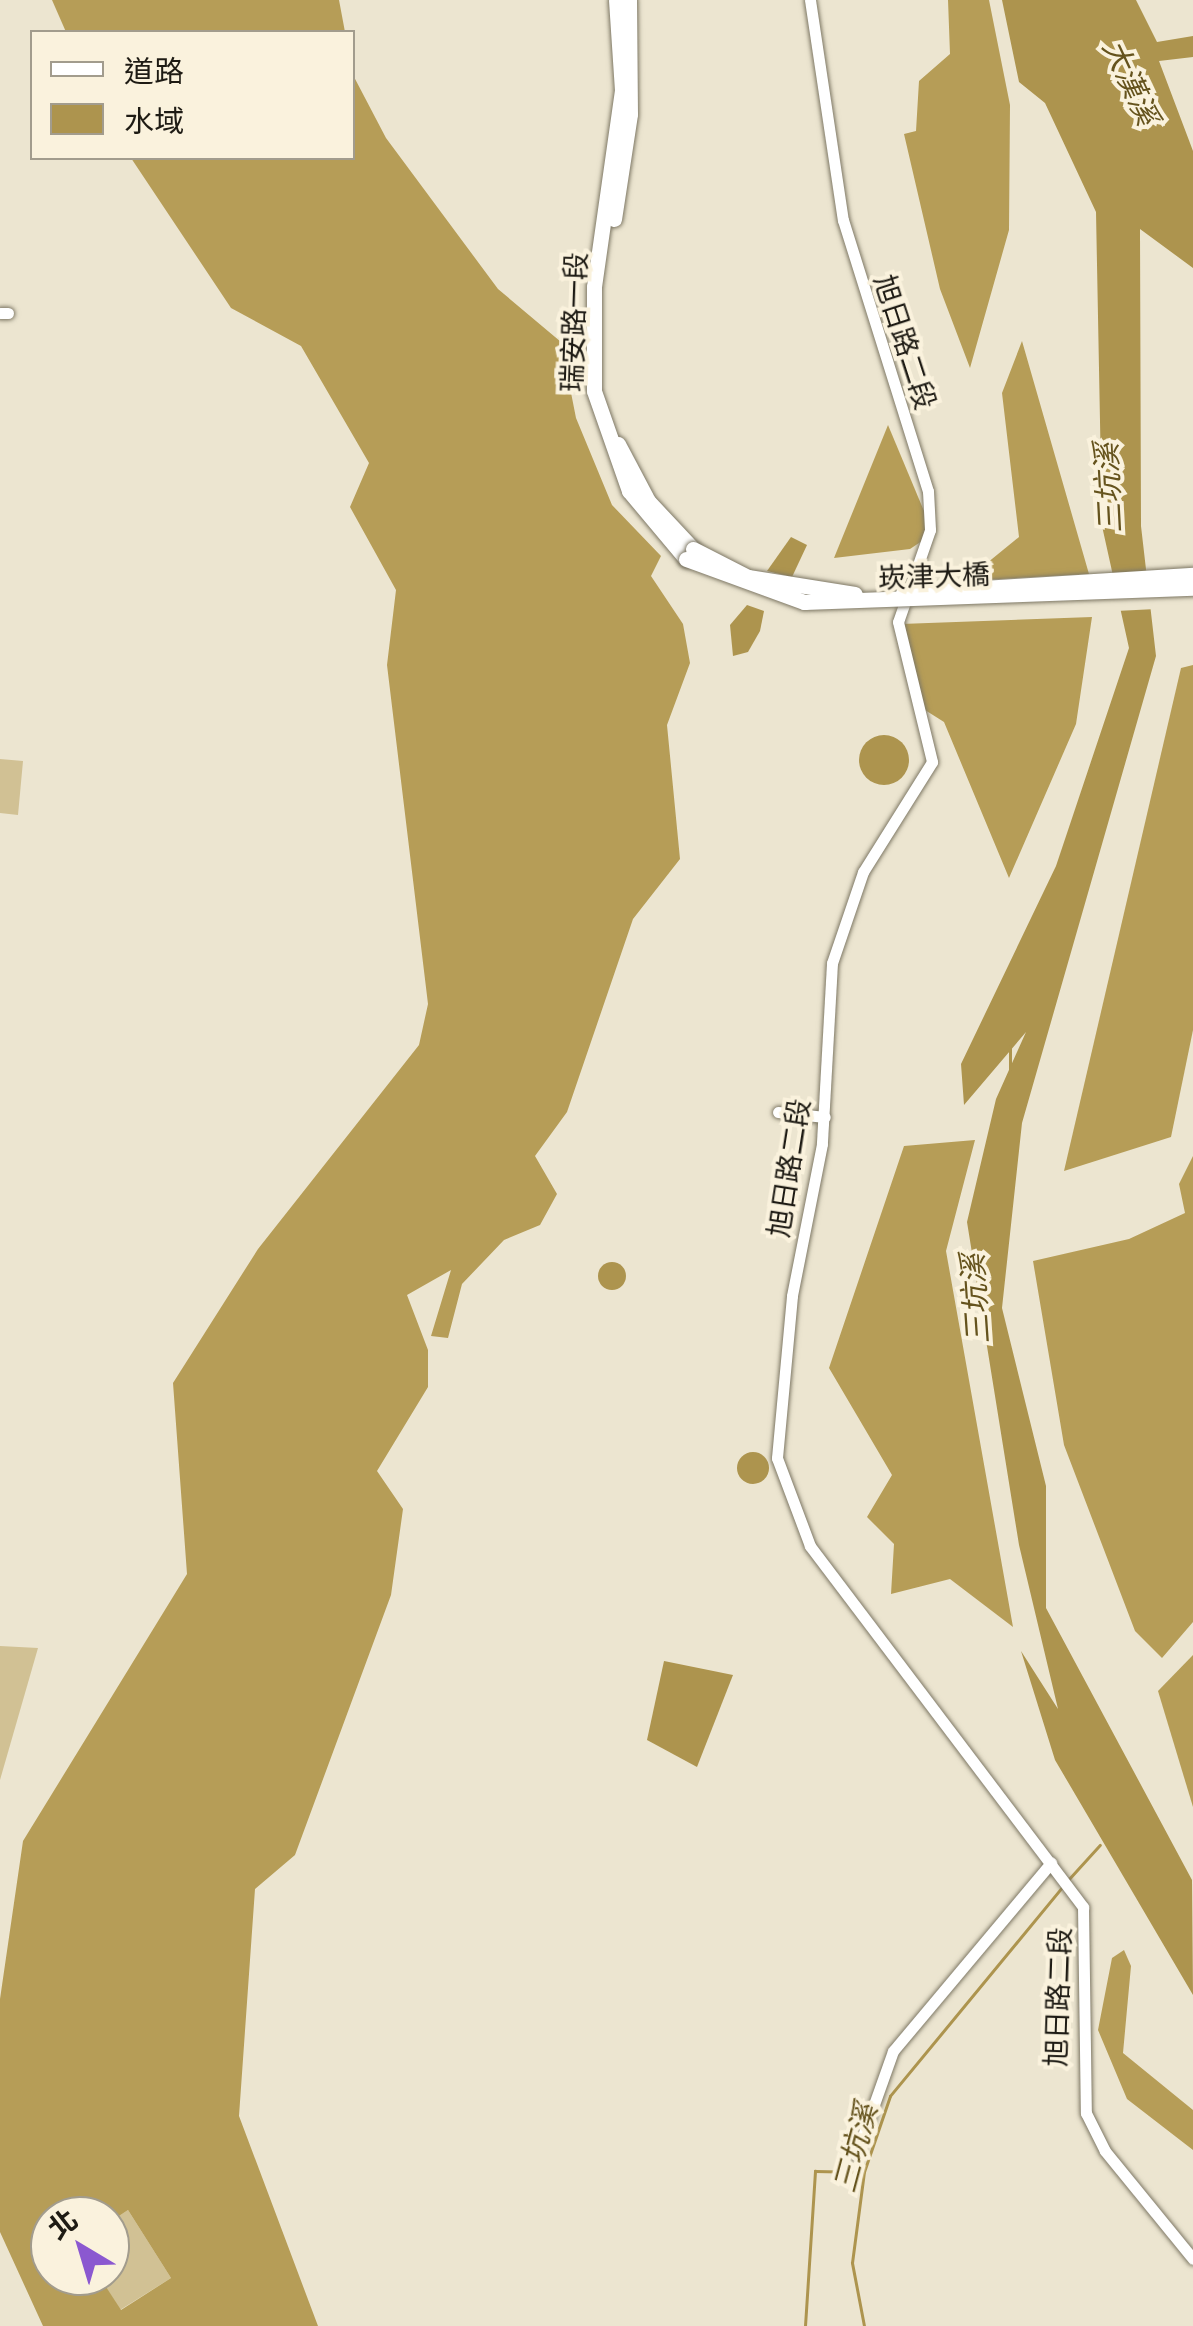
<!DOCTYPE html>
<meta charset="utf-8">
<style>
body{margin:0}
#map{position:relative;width:1193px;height:2326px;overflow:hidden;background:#ece5d0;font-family:"PT Serif","Noto Sans TC",serif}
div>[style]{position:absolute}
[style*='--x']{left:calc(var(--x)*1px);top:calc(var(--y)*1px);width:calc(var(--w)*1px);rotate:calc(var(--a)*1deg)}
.green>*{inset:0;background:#d1c194}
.forest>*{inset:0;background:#b69d57}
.water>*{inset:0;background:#ad944e}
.round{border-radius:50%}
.pier>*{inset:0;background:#ece5d0}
.stream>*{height:2.5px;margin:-1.25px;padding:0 1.25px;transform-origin:1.25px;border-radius:1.25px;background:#ad944e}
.roads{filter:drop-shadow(0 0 2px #7e7865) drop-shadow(0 0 2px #7e7865)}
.minor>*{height:11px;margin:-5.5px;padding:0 5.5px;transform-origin:5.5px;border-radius:5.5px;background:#fff}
.major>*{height:15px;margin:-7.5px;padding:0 7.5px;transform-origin:7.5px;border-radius:7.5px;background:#fff}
.bridges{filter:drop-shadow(0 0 2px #7e7865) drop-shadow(0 0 2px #7e7865)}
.major-bridge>*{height:15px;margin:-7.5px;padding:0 7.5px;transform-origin:7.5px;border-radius:7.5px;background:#fff}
span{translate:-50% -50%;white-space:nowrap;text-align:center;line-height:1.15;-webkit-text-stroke:8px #faf2dd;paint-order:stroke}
.street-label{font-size:28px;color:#1e1b14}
.water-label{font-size:30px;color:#65531d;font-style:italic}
.legend{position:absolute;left:30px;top:30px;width:325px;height:130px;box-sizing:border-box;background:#faf2dd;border:2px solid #a29c8d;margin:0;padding:12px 18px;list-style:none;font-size:30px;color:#1e1b14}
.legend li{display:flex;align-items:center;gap:20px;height:50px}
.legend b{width:50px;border:2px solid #a29c8d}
.north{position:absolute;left:30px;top:2196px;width:100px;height:100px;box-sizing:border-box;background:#faf2dd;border:2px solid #a29c8d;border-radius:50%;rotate:322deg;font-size:28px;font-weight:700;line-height:40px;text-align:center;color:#1e1b14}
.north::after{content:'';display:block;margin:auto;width:35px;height:45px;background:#8b58d0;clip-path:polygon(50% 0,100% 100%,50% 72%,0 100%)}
</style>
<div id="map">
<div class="green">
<i style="clip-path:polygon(0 759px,23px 761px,18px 815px,0 813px)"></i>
<i style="clip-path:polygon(0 1646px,38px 1648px,0 1780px)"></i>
<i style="clip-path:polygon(128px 2210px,171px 2278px,120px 2310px,99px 2276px,110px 2276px,110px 2222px)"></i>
</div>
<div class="forest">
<i style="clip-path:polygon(52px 0,339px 0,345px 32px,66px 32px)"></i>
<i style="clip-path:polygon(948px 0,989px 0,1010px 105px,1009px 230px,970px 368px,940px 289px,904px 134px,916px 131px,919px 81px,950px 54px)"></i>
<i style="clip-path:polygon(evenodd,353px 75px,386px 138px,498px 289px,561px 342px,576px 418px,612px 505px,661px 556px,651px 576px,683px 624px,690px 663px,667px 725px,680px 859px,633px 919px,567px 1112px,535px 1156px,557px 1194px,540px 1225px,504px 1240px,462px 1284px,448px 1338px,431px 1336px,451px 1270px,407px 1295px,428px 1350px,428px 1387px,377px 1471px,403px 1509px,391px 1595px,295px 1855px,255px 1889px,239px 2116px,318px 2326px,43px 2326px,0 2232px,0 1999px,23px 1841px,187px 1574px,173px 1383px,258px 1249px,419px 1045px,428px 1004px,387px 665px,396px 590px,350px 507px,369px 463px,301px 346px,231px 308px,131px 158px,352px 158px,353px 75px,128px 2210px,171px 2278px,121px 2310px,99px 2276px,50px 2276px,50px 2216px,110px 2222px,128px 2210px)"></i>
<i style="clip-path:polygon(1022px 341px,1089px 574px,965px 581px,1019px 537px,1002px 393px)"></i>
<i style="clip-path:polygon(888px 425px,929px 523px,925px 539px,910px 549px,834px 558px)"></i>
<i style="clip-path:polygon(1092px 617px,1076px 724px,1009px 878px,944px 722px,925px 710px,901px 624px)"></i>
<i style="clip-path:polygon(1193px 665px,1193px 1030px,1171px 1137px,1064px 1171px,1181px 668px)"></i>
<i style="clip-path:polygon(975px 1140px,946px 1251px,1013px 1627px,950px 1579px,891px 1594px,894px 1544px,867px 1517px,892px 1475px,829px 1368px,904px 1146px)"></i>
<i style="clip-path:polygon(1193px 1156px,1193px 1622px,1162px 1658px,1135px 1631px,1064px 1445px,1033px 1261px,1129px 1239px,1185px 1213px,1179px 1184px)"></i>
<i style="clip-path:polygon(1193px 1655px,1193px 1807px,1158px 1691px)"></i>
<i style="clip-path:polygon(1124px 1950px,1131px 1966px,1123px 2053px,1193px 2110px,1193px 2150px,1127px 2099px,1098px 2030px,1112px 1958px)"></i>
</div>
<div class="water">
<i style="clip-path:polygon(1002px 0,1136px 0,1157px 42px,1193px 36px,1193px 57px,1159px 61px,1193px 151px,1193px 268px,1140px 229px,1141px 526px,1156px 656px,1022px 1123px,1002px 1308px,1046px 1486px,1046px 1608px,1192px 1880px,1193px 1995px,1055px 1760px,1021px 1651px,1058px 1709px,1019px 1545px,967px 1222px,996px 1099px,1026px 1032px,964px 1105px,961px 1064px,1056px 866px,1129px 648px,1102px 526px,1096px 212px,1045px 103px,1019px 82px)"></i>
<i style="clip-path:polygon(791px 537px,807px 545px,792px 577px,767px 571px)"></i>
<i style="clip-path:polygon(747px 605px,764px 611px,760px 631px,748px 652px,733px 656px,730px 625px)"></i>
<i class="round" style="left:859px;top:735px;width:50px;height:50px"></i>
<i class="round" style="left:598px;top:1262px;width:28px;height:28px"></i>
<i class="round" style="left:737px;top:1452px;width:32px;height:32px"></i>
<i style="clip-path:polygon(664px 1661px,733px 1675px,697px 1767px,647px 1740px)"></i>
</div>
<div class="pier">
<i style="clip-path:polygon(1152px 573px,1156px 609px,1116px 611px,1108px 576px)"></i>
</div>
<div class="stream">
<i style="--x:1010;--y:1069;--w:22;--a:-90"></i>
<i style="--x:1068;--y:1880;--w:47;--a:-47.6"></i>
<i style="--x:805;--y:2326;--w:155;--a:-86.3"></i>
<i style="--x:815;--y:2171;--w:48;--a:1.2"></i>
<i style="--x:864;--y:2326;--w:64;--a:-100.8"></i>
<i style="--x:852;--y:2263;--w:92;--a:-82.5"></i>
<i style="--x:864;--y:2172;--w:80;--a:-71.1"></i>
<i style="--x:890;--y:2096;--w:272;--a:-50.5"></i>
</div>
<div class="roads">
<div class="minor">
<i style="--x:810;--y:0;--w:222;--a:81.5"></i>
<i style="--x:843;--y:220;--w:284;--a:72.6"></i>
<i style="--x:928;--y:491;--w:39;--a:87"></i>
<i style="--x:930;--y:530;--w:97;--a:109.2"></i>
<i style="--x:898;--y:622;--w:144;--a:76.3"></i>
<i style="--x:932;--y:762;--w:130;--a:122.1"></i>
<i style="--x:863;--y:872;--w:96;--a:108.8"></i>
<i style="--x:832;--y:963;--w:181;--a:93.2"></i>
<i style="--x:822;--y:1144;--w:155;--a:101.2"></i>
<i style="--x:792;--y:1296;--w:163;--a:95.3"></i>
<i style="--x:777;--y:1458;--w:94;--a:69.4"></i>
<i style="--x:810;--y:1546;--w:453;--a:52.9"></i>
<i style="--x:1083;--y:1907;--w:206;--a:89.2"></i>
<i style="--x:1086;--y:2113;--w:42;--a:63.4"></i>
<i style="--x:1105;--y:2151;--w:139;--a:50.8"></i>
<i style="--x:0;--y:313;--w:8;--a:0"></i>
<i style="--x:778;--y:1112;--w:47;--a:6.1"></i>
<i style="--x:856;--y:2155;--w:110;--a:-70.4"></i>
<i style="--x:893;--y:2051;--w:246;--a:-50"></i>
</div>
<div class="major">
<i style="--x:616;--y:0;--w:90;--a:86.2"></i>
<i style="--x:622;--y:90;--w:199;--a:98.1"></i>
<i style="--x:594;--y:287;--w:104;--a:90"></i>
<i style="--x:594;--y:391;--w:106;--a:70.7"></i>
<i style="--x:629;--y:491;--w:89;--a:50"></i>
<i style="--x:614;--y:219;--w:106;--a:-81.3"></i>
<i style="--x:630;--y:114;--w:114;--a:-90.5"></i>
<i style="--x:618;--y:444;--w:64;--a:62.2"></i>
<i style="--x:648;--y:501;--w:66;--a:46.8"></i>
</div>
</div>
<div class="bridges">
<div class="major-bridge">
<i style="--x:693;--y:549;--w:62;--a:27"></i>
<i style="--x:748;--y:577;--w:108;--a:9"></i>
<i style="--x:686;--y:559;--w:126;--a:20"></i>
<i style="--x:804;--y:602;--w:389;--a:-2.1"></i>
<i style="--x:903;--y:593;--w:291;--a:-3.6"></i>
</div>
</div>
<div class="street-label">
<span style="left:574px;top:322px;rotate:-88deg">瑞安路一段</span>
<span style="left:905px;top:342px;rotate:72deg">旭日路二段</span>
<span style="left:934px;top:576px;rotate:-2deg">崁津大橋</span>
<span style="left:789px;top:1168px;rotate:-81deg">旭日路二段</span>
<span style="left:1058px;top:1997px;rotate:-88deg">旭日路二段</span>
</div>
<div class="water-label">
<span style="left:1131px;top:82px;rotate:65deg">大漢溪</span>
<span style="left:1108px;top:488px;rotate:-93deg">三坑溪</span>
<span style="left:975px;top:1299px;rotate:-94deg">三坑溪</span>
<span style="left:855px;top:2148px;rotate:-75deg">三坑溪</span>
</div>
<ul class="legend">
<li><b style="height:12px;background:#fff"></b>道路</li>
<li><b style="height:28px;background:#ad944e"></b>水域</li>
</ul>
<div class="north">北</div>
</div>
